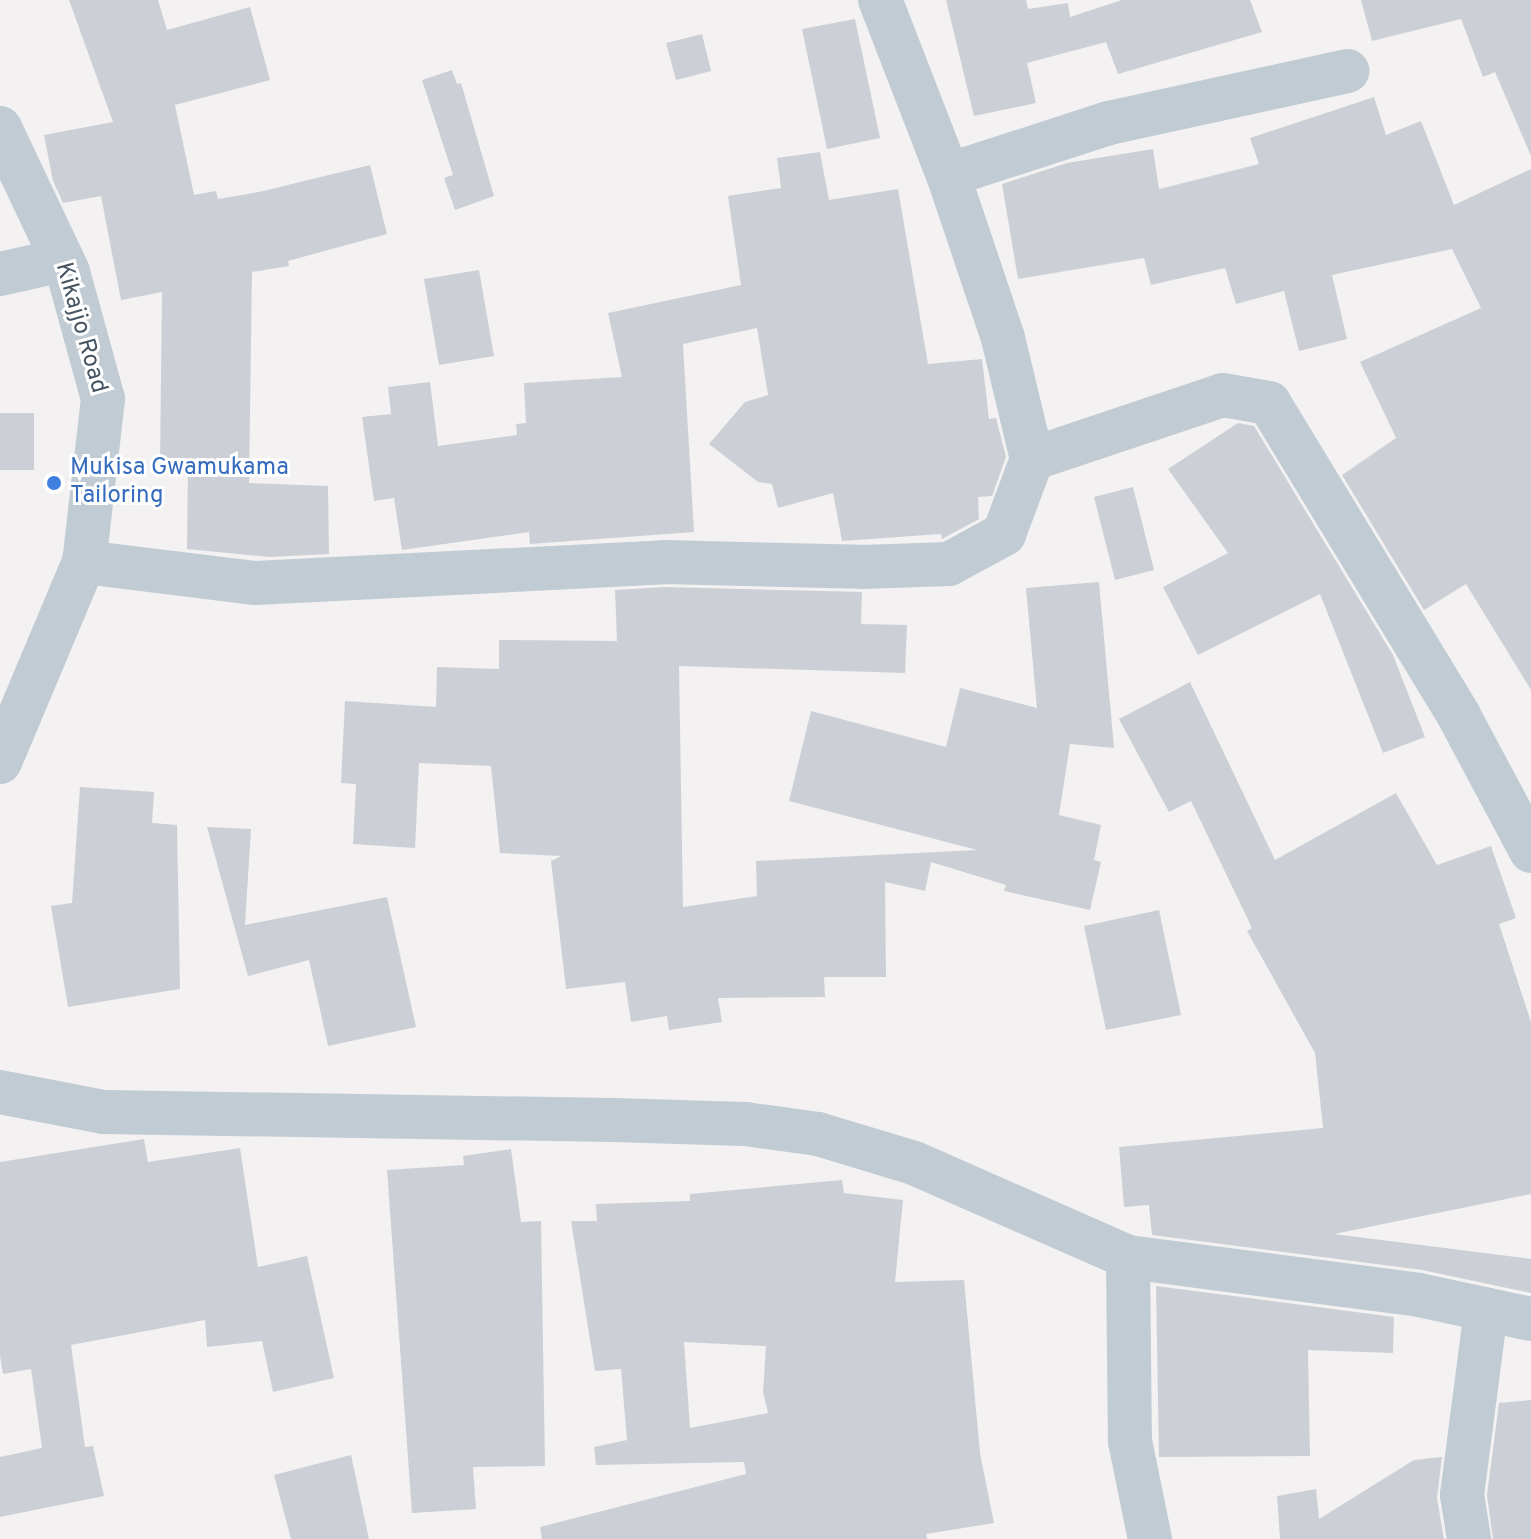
<!DOCTYPE html>
<style>
body{margin:0}
#map{position:relative;width:1531px;height:1539px;overflow:hidden;background:#f3f1f1;font-family:Overpass,sans-serif}
div>[style]{position:absolute}
[style*='--x']{left:calc(var(--x)*1px);top:calc(var(--y)*1px);width:calc(var(--w)*1px);rotate:calc(var(--a)*1deg)}
.building>*{inset:0;background:#ccd0d6}
.minor>*{height:44px;margin:-22px;padding:0 22px;transform-origin:22px;border-radius:22px;background:#c0cbd4}
.dots>*{width:22px;height:22px;translate:-50% -50%;box-sizing:border-box;border:4px solid #fff;border-radius:50%}
span{translate:-50% -50%;white-space:nowrap;text-align:center;line-height:1.15;-webkit-text-stroke:6px #fff;paint-order:stroke}
.street-label{font-size:24px;color:#465461}
.shop-label{font-size:24px;color:#366cbe}
.left{translate:0 -50%;text-align:left}
</style>
<div id="map">
<div class="building">
<i style="clip-path:polygon(69px 0,158px 0,167px 30px,250px 7px,270px 80px,175px 105px,194px 195px,216px 191px,218px 199px,259px 192px,370px 165px,387px 234px,288px 261px,289px 266px,252px 272px,249px 483px,328px 486px,329px 554px,269px 557px,187px 549px,188px 463px,160px 463px,162px 292px,121px 300px,101px 196px,63px 203px,53px 181px,44px 135px,113px 122px)"></i>
<i style="clip-path:polygon(946px 0,1026px 0,1028px 9px,1068px 3px,1070px 17px,1122px 0,1250px 0,1262px 32px,1118px 74px,1106px 42px,1027px 63px,1036px 103px,974px 116px)"></i>
<i style="clip-path:polygon(1361px 0,1531px 0,1531px 156px,1495px 72px,1483px 77px,1461px 19px,1372px 41px)"></i>
<i style="clip-path:polygon(855px 19px,880px 138px,827px 149px,802px 29px)"></i>
<i style="clip-path:polygon(702px 34px,711px 71px,676px 80px,666px 43px)"></i>
<i style="clip-path:polygon(452px 70px,457px 84px,461px 83px,494px 196px,455px 210px,444px 178px,453px 175px,422px 80px)"></i>
<i style="clip-path:polygon(1374px 97px,1386px 135px,1421px 121px,1454px 205px,1531px 169px,1531px 690px,1466px 584px,1424px 610px,1342px 475px,1396px 438px,1360px 362px,1481px 308px,1452px 249px,1332px 275px,1347px 339px,1299px 351px,1284px 291px,1236px 304px,1225px 268px,1151px 285px,1144px 258px,1018px 279px,1002px 184px,1067px 163px,1153px 149px,1159px 189px,1259px 164px,1250px 138px)"></i>
<i style="clip-path:polygon(820px 152px,829px 200px,898px 189px,928px 364px,982px 359px,989px 419px,996px 418px,1006px 457px,992px 496px,978px 497px,979px 519px,942px 539px,941px 534px,842px 541px,833px 493px,778px 508px,772px 484px,758px 482px,709px 444px,745px 402px,768px 395px,757px 328px,683px 344px,694px 532px,530px 544px,529px 532px,402px 550px,394px 498px,374px 501px,362px 417px,391px 414px,388px 387px,430px 382px,438px 446px,517px 435px,516px 424px,526px 423px,524px 383px,622px 377px,608px 313px,741px 285px,728px 196px,781px 188px,777px 158px)"></i>
<i style="clip-path:polygon(479px 270px,494px 356px,439px 365px,424px 279px)"></i>
<i style="clip-path:polygon(0 413px,34px 413px,34px 470px,0 470px)"></i>
<i style="clip-path:polygon(1238px 423px,1254px 426px,1393px 655px,1425px 737px,1383px 753px,1320px 594px,1198px 655px,1163px 587px,1228px 553px,1168px 469px)"></i>
<i style="clip-path:polygon(1133px 487px,1154px 570px,1115px 580px,1094px 497px)"></i>
<i style="clip-path:polygon(1099px 582px,1114px 748px,1070px 744px,1059px 815px,1101px 825px,1094px 860px,1101px 862px,1090px 910px,1004px 891px,1006px 885px,931px 862px,925px 891px,885px 882px,886px 977px,824px 977px,825px 997px,718px 998px,722px 1022px,669px 1030px,667px 1016px,631px 1022px,625px 982px,566px 989px,551px 861px,561px 856px,500px 853px,491px 766px,419px 763px,415px 848px,353px 844px,356px 784px,341px 783px,345px 701px,436px 707px,437px 667px,499px 669px,499px 640px,617px 641px,615px 590px,664px 587px,862px 592px,861px 624px,907px 625px,905px 673px,679px 666px,683px 907px,757px 896px,756px 861px,977px 850px,789px 801px,811px 711px,946px 747px,960px 688px,1037px 708px,1026px 588px)"></i>
<i style="clip-path:polygon(1190px 682px,1275px 860px,1396px 793px,1437px 865px,1491px 846px,1516px 918px,1499px 924px,1531px 1022px,1531px 1194px,1334px 1234px,1531px 1259px,1531px 1293px,1422px 1270px,1152px 1235px,1149px 1205px,1124px 1207px,1119px 1147px,1323px 1128px,1315px 1053px,1247px 931px,1252px 928px,1191px 801px,1169px 812px,1119px 719px)"></i>
<i style="clip-path:polygon(80px 787px,154px 792px,152px 823px,177px 825px,180px 989px,68px 1007px,51px 906px,72px 903px)"></i>
<i style="clip-path:polygon(207px 827px,251px 829px,245px 925px,387px 897px,416px 1027px,328px 1046px,309px 960px,248px 976px)"></i>
<i style="clip-path:polygon(1159px 910px,1181px 1015px,1106px 1030px,1084px 926px)"></i>
<i style="clip-path:polygon(144px 1139px,148px 1162px,240px 1148px,258px 1267px,307px 1256px,334px 1378px,273px 1392px,262px 1341px,207px 1347px,205px 1320px,71px 1345px,85px 1447px,93px 1446px,104px 1496px,0 1517px,0 1457px,42px 1448px,31px 1369px,3px 1374px,0 1356px,0 1162px)"></i>
<i style="clip-path:polygon(511px 1149px,521px 1222px,541px 1221px,545px 1466px,473px 1467px,476px 1509px,412px 1513px,387px 1170px,464px 1165px,463px 1156px)"></i>
<i style="clip-path:polygon(evenodd,842px 1180px,844px 1193px,903px 1200px,895px 1282px,964px 1280px,980px 1453px,994px 1523px,926px 1534px,927px 1539px,542px 1539px,540px 1527px,746px 1474px,744px 1462px,596px 1465px,594px 1447px,627px 1440px,621px 1369px,595px 1371px,571px 1221px,597px 1221px,596px 1204px,690px 1201px,690px 1194px,842px 1180px,684px 1342px,766px 1346px,763px 1392px,768px 1413px,690px 1428px,684px 1342px)"></i>
<i style="clip-path:polygon(1156px 1286px,1394px 1317px,1393px 1353px,1308px 1350px,1310px 1456px,1159px 1457px)"></i>
<i style="clip-path:polygon(1531px 1400px,1531px 1539px,1493px 1539px,1487px 1495px,1499px 1403px)"></i>
<i style="clip-path:polygon(351px 1455px,369px 1539px,291px 1539px,274px 1475px)"></i>
<i style="clip-path:polygon(1442px 1457px,1437px 1498px,1444px 1539px,1280px 1539px,1277px 1496px,1316px 1489px,1319px 1519px,1414px 1460px)"></i>
</div>
<div class="minor">
<i style="--x:0;--y:128;--w:159;--a:64.7"></i>
<i style="--x:68;--y:272;--w:132;--a:74.6"></i>
<i style="--x:103;--y:399;--w:164;--a:96.6"></i>
<i style="--x:84;--y:562;--w:217;--a:112.8"></i>
<i style="--x:948;--y:175;--w:169;--a:-17.9"></i>
<i style="--x:1109;--y:123;--w:244;--a:-12.3"></i>
<i style="--x:0;--y:274;--w:64;--a:-12.7"></i>
<i style="--x:1032;--y:459;--w:201;--a:-18.5"></i>
<i style="--x:1223;--y:395;--w:47;--a:9.9"></i>
<i style="--x:1269;--y:403;--w:366;--a:58.7"></i>
<i style="--x:1459;--y:716;--w:153;--a:61.9"></i>
<i style="--x:84;--y:562;--w:173;--a:7"></i>
<i style="--x:256;--y:583;--w:409;--a:-2.9"></i>
<i style="--x:664;--y:562;--w:198;--a:1.4"></i>
<i style="--x:862;--y:567;--w:87;--a:-2"></i>
<i style="--x:949;--y:564;--w:63;--a:-28.6"></i>
<i style="--x:1004;--y:534;--w:80;--a:-69.5"></i>
<i style="--x:1032;--y:459;--w:124;--a:-103.5"></i>
<i style="--x:1003;--y:338;--w:172;--a:-108.6"></i>
<i style="--x:948;--y:175;--w:188;--a:-111.2"></i>
<i style="--x:0;--y:1092;--w:106;--a:10.9"></i>
<i style="--x:104;--y:1112;--w:510;--a:0.9"></i>
<i style="--x:614;--y:1120;--w:131;--a:1.7"></i>
<i style="--x:745;--y:1124;--w:74;--a:7.8"></i>
<i style="--x:818;--y:1134;--w:100;--a:16.8"></i>
<i style="--x:914;--y:1163;--w:234;--a:23.7"></i>
<i style="--x:1128;--y:1257;--w:293;--a:7.4"></i>
<i style="--x:1419;--y:1295;--w:115;--a:12.1"></i>
<i style="--x:1128;--y:1257;--w:184;--a:89.4"></i>
<i style="--x:1130;--y:1441;--w:100;--a:78.5"></i>
<i style="--x:1469;--y:1539;--w:45;--a:-99"></i>
<i style="--x:1462;--y:1495;--w:187;--a:-82.6"></i>
</div>
<div class="dots">
<i style="left:54px;top:483px;background:#3f7fe0"></i>
</div>
<div class="street-label">
<span style="left:80px;top:328px;rotate:74deg">Kikajjo Road</span>
</div>
<div class="shop-label">
<span class="left" style="left:70px;top:483px">Mukisa Gwamukama<br>Tailoring</span>
</div>
</div>
